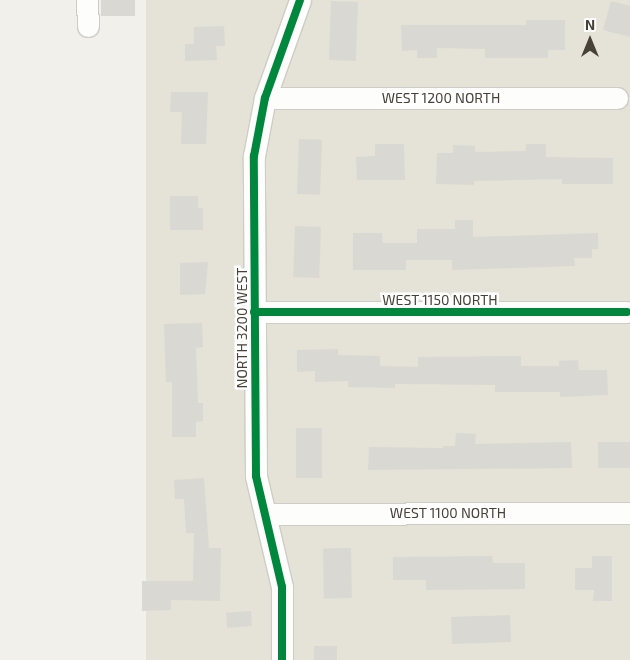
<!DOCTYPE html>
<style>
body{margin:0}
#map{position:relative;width:630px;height:660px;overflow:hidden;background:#f1f0ea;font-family:"Exo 2",sans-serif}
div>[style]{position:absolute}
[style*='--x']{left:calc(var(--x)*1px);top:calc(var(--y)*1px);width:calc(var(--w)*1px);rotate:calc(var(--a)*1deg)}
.residential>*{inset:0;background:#e5e2d7;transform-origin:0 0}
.building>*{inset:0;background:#dad8d2;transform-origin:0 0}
.roads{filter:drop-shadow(1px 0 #cdccc6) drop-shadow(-1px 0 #cdccc6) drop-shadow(0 1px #cdccc6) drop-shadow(0 -1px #cdccc6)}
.minor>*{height:21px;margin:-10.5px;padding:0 10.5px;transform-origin:10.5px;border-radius:10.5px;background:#fdfdfc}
.cycleway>*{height:8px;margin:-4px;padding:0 4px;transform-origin:4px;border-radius:4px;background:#00873e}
span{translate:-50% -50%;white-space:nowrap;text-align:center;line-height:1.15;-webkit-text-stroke:5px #fff;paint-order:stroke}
.street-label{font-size:14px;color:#474136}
.north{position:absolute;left:565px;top:15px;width:50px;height:50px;-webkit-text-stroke:4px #fff;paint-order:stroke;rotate:0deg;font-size:14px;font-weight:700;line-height:20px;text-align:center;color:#474136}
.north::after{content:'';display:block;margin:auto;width:18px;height:22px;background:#474136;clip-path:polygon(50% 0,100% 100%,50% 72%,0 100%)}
</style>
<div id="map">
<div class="residential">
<div style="left:146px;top:0;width:484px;height:660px"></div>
</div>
<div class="building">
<div style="left:101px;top:0;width:34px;height:16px"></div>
<div style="left:331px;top:1px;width:27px;height:59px;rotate:2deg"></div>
<div style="clip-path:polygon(611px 1px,630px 6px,630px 37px,603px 30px)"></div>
<div style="clip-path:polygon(526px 20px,565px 20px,565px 50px,548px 50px,548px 58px,485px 58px,485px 49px,437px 48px,437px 58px,417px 58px,417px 50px,402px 51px,401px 25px,526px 25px)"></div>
<div style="clip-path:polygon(224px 26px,225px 46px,216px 46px,217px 60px,185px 61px,185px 44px,194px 44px,194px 27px)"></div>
<div style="clip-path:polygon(171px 92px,208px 92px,206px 144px,181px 144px,182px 112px,170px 112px)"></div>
<div style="left:299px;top:139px;width:23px;height:55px;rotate:2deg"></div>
<div style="clip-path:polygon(375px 144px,404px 144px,405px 180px,357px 180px,356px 157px,375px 156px)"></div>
<div style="clip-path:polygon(526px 144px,546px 144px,546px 157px,613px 158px,613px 184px,562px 184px,562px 179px,474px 181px,474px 185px,436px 184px,437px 153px,453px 153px,453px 145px,475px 146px,475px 152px,526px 151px)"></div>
<div style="clip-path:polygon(170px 196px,198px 196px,198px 208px,203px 208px,203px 230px,170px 230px)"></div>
<div style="clip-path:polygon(455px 220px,473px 220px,473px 237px,598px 233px,598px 249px,592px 249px,592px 258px,574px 258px,575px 266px,452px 270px,452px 260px,406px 260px,406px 270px,353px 270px,353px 233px,382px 233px,383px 243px,417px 243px,417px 229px,455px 229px)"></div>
<div style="left:295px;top:226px;width:26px;height:51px;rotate:2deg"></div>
<div style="clip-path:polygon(208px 262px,205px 294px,180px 295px,180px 263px)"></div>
<div style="clip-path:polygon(202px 323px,203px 347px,196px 348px,198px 403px,203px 403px,203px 421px,196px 422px,196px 437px,172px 437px,172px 382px,166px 382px,164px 324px)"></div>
<div style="clip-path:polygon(338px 349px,338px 355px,380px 356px,380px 366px,418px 367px,418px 357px,521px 356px,521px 366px,559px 366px,559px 361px,578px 360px,579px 370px,607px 370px,608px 395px,560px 397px,560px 392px,495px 392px,495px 385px,395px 384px,395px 388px,348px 387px,348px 381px,315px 382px,315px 371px,297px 372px,297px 350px)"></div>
<div style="left:296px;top:428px;width:26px;height:50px"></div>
<div style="clip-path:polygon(456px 433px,476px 434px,475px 444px,571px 442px,572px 468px,368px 470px,369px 447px,443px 448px,443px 446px,455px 446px)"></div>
<div style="left:598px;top:442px;width:32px;height:26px"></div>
<div style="clip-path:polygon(204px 478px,209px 548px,221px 548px,220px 601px,171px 600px,171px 610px,142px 611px,142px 581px,193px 581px,194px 533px,186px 533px,184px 499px,175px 499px,174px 480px)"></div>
<div style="left:351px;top:548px;width:50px;height:28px;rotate:89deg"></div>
<div style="clip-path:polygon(492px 556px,493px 563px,525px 563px,525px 589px,426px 590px,426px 580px,393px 580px,393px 557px)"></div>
<div style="clip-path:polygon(592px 556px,612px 556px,612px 601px,593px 601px,594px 590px,575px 590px,575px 568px,592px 568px)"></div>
<div style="left:251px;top:611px;width:15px;height:25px;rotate:86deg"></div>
<div style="left:510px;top:615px;width:27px;height:59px;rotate:88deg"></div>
<div style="left:314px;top:646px;width:23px;height:14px"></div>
</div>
<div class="roads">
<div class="minor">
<div style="--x:87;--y:0;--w:26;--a:88"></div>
<div style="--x:265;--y:98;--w:352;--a:0"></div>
<div style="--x:254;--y:312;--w:373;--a:0"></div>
<div style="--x:265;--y:514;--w:365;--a:-0.2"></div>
<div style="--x:282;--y:660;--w:73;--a:-90"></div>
<div style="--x:282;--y:587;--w:114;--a:-103.2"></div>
<div style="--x:256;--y:476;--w:320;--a:-90.4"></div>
<div style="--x:254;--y:156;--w:59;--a:-79.3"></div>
<div style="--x:265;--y:98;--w:104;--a:-70.3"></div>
</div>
</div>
<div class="cycleway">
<div style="--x:254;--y:312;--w:373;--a:0"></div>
<div style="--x:282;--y:660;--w:73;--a:-90"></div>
<div style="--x:282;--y:587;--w:114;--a:-103.2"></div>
<div style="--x:256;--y:476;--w:320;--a:-90.4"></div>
<div style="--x:254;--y:156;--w:59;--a:-79.3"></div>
<div style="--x:265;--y:98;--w:104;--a:-70.3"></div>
</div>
<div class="street-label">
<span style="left:441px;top:98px">WEST 1200 NORTH</span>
<span style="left:440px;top:300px">WEST 1150 NORTH</span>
<span style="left:242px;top:328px;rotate:-90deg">NORTH 3200 WEST</span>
<span style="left:448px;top:513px">WEST 1100 NORTH</span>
</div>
<div class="north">N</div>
</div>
